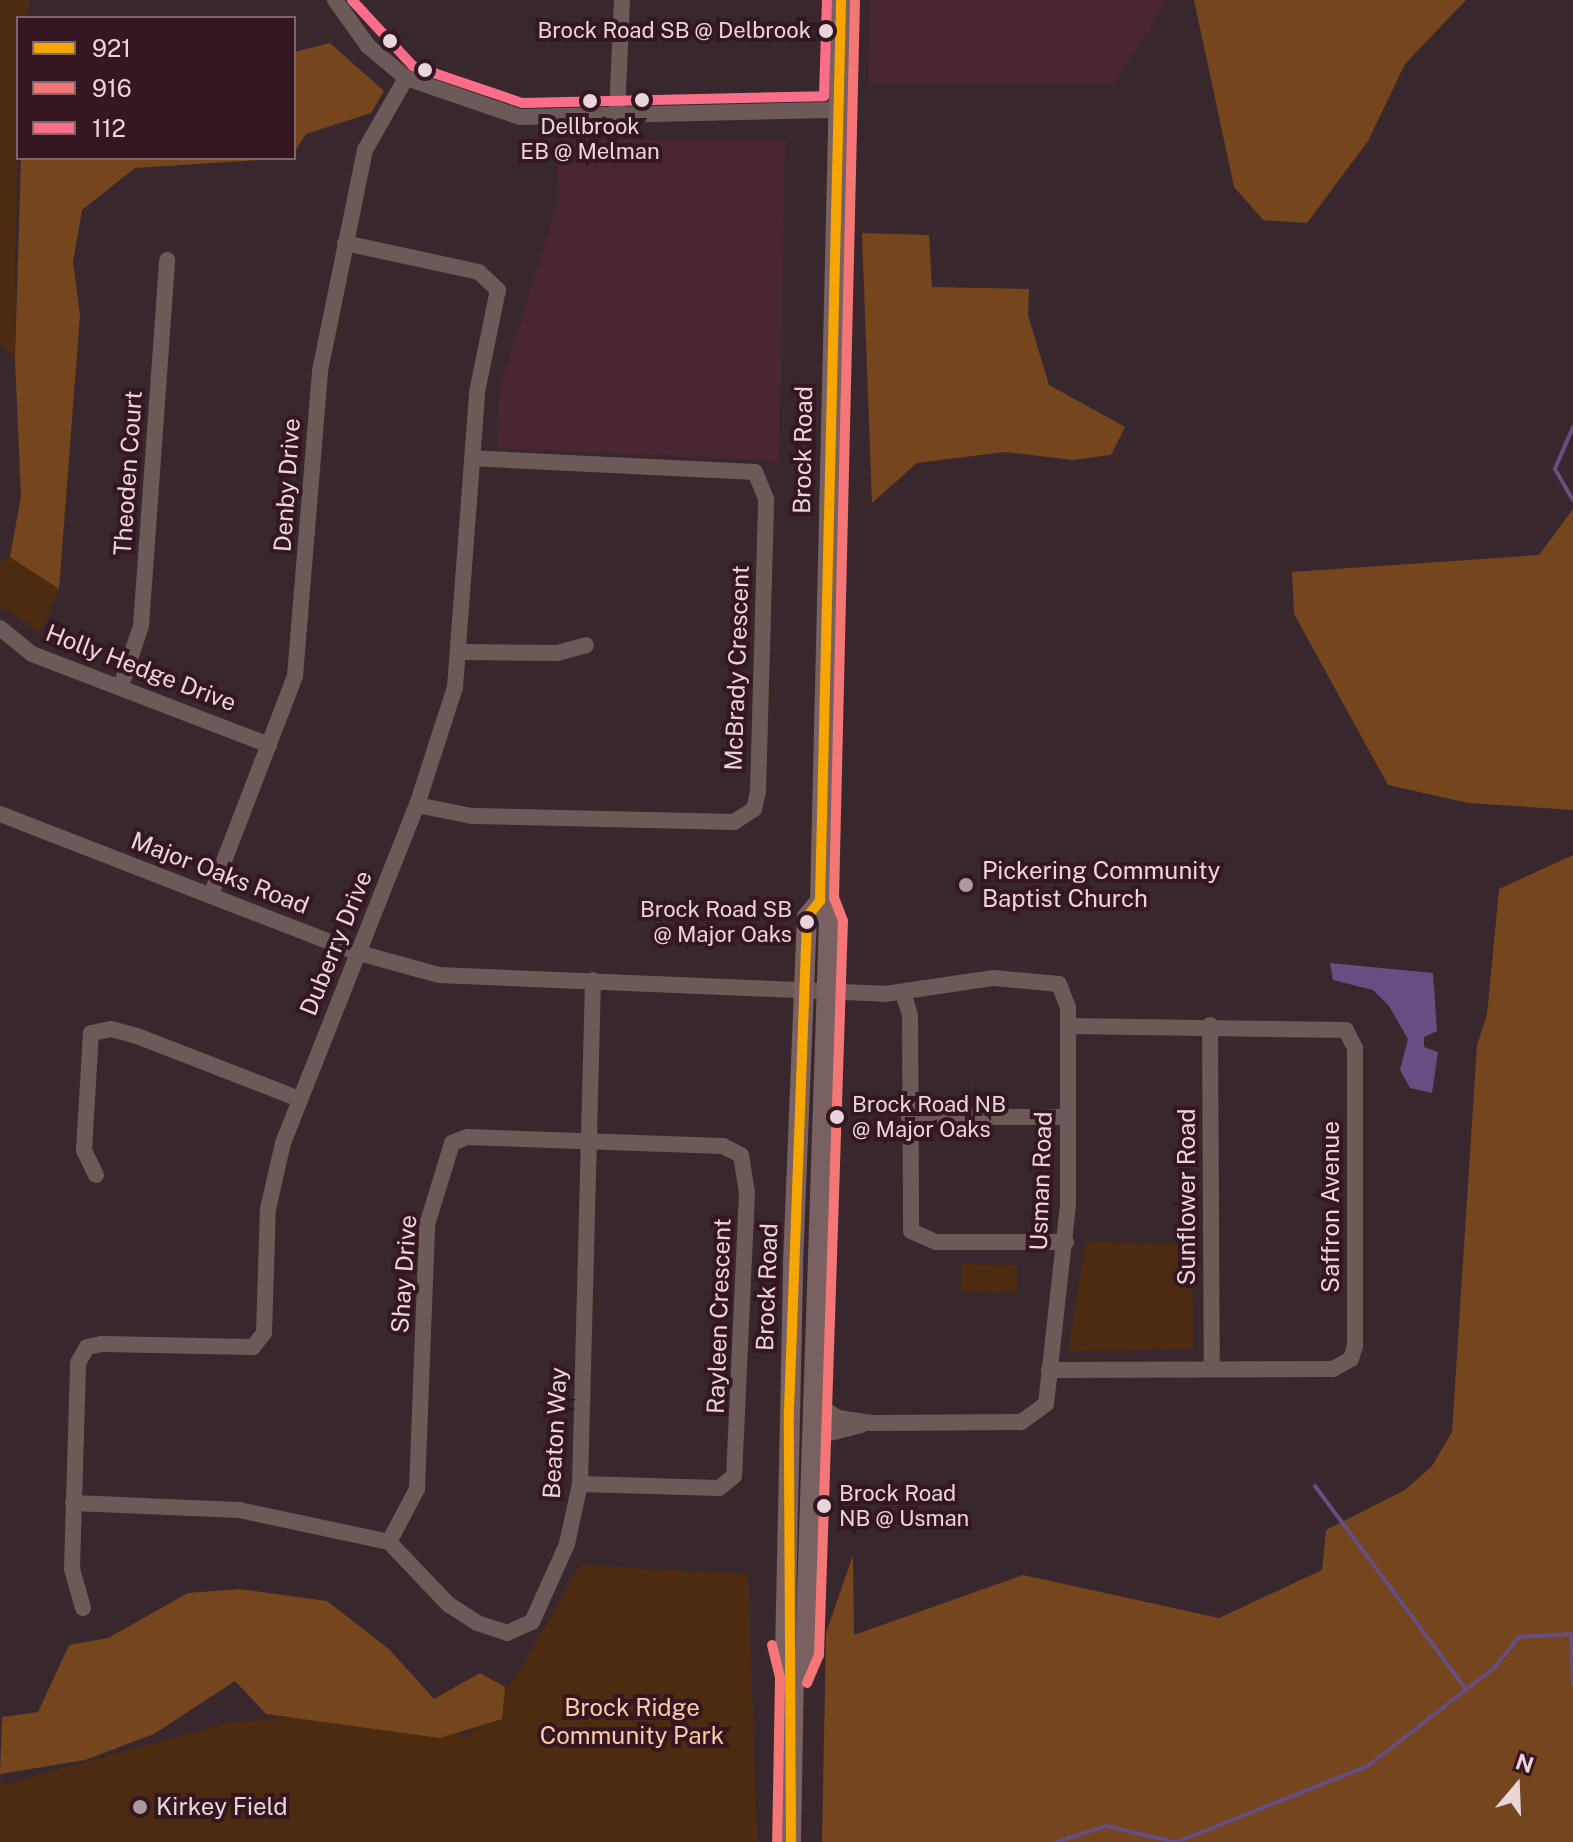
<!DOCTYPE html>
<style>
body{margin:0}
#map{position:relative;width:1573px;height:1842px;overflow:hidden;background:#38272d;font-family:"Public Sans",sans-serif}
div>[style]{position:absolute}
[style*='--x']{left:calc(var(--x)*1px);top:calc(var(--y)*1px);width:calc(var(--w)*1px);rotate:calc(var(--a)*1deg)}
.built>*{inset:0;background:#492631}
.green>*{inset:0;background:#4d2b10;transform-origin:0 0}
.forest>*{inset:0;background:#75451d}
.water>*{inset:0;background:#664e83}
.stream>*{height:4px;margin:-2px;padding:0 2px;transform-origin:2px;border-radius:2px;background:#664e83}
.minor>*{height:16px;margin:-8px;padding:0 8px;transform-origin:8px;border-radius:8px;background:#6b5a58}
.major>*{height:20px;margin:-10px;padding:0 10px;transform-origin:10px;border-radius:10px;background:#786160}
.bus-1>*{height:10px;margin:-5px;padding:0 5px;transform-origin:5px;border-radius:5px;background:#f7a600}
.bus-2>*{height:10px;margin:-5px;padding:0 5px;transform-origin:5px;border-radius:5px;background:#f57676}
.bus-3>*{height:10px;margin:-5px;padding:0 5px;transform-origin:5px;border-radius:5px;background:#fb6d88}
.dots>*{width:22px;height:22px;translate:-50% -50%;box-sizing:border-box;border:4px solid #341720;border-radius:50%}
span{translate:-50% -50%;white-space:nowrap;text-align:center;line-height:1.15;-webkit-text-stroke:8px #341720;paint-order:stroke}
.bus-label{font-size:22px;color:#ead5da}
.right{translate:-100% -50%;text-align:right}
.left{translate:0 -50%;text-align:left}
.street-label{font-size:24px;color:#ead5da}
.poi-label{font-size:24px;color:#ead5da}
.park-label{font-size:24px;color:#fccaa6}
.legend{position:absolute;left:16px;top:16px;width:280px;height:144px;box-sizing:border-box;background:#341720;border:2px solid #7d636a;margin:0;padding:10px 14px;list-style:none;font-size:24px;color:#ead5da}
.legend li{display:flex;align-items:center;gap:16px;height:40px}
.legend b{width:40px;border:2px solid #7d636a}
.north{position:absolute;left:1477px;top:1746px;width:80px;height:80px;-webkit-text-stroke:6px #341720;paint-order:stroke;rotate:19deg;font-size:22px;font-weight:700;line-height:32px;text-align:center;color:#ead5da}
.north::after{content:'';display:block;margin:auto;width:28px;height:36px;background:#ead5da;clip-path:polygon(50% 0,100% 100%,50% 72%,0 100%)}
</style>
<div id="map">
<div class="built">
<div style="clip-path:polygon(870px 0,1167px 0,1115px 83px,868px 83px)"></div>
<div style="clip-path:polygon(557px 140px,785px 140px,779px 461px,498px 448px,500px 388px,559px 198px)"></div>
</div>
<div class="green">
<div style="clip-path:polygon(0 0,29px 0,28px 18px,18px 18px,15px 359px,0 344px)"></div>
<div style="clip-path:polygon(10px 557px,59px 589px,40px 633px,0 605px,0 562px)"></div>
<div style="clip-path:polygon(1086px 1241px,1192px 1245px,1193px 1349px,1068px 1352px)"></div>
<div style="left:962px;top:1264px;width:55px;height:28px;rotate:1deg"></div>
<div style="clip-path:polygon(580px 1565px,748px 1574px,757px 1842px,0 1842px,0 1780px,7px 1784px,231px 1722px,367px 1711px,468px 1736px,517px 1675px)"></div>
</div>
<div class="forest">
<div style="clip-path:polygon(1194px 0,1466px 0,1405px 64px,1368px 141px,1307px 223px,1263px 220px,1234px 187px)"></div>
<div style="clip-path:polygon(330px 43px,384px 91px,371px 113px,306px 134px,294px 153px,294px 52px)"></div>
<div style="clip-path:polygon(21px 158px,291px 158px,135px 168px,82px 210px,73px 262px,80px 315px,59px 589px,10px 557px,21px 496px,15px 359px)"></div>
<div style="clip-path:polygon(862px 233px,929px 235px,932px 287px,1029px 289px,1028px 315px,1049px 385px,1125px 427px,1111px 455px,1073px 460px,1005px 452px,917px 463px,872px 503px)"></div>
<div style="clip-path:polygon(1573px 509px,1573px 810px,1468px 803px,1388px 785px,1294px 614px,1292px 572px,1539px 555px)"></div>
<div style="clip-path:polygon(1573px 855px,1573px 1842px,822px 1842px,826px 1633px,853px 1555px,854px 1635px,1023px 1575px,1219px 1618px,1322px 1570px,1326px 1530px,1405px 1490px,1432px 1466px,1452px 1432px,1477px 1045px,1487px 1015px,1499px 889px)"></div>
<div style="clip-path:polygon(240px 1589px,327px 1601px,389px 1649px,434px 1699px,480px 1673px,505px 1687px,502px 1719px,440px 1738px,266px 1714px,235px 1681px,154px 1734px,85px 1760px,0 1774px,2px 1717px,38px 1712px,69px 1645px,108px 1638px,188px 1593px)"></div>
</div>
<div class="water">
<div style="clip-path:polygon(1330px 963px,1433px 973px,1437px 1031px,1424px 1037px,1424px 1047px,1438px 1052px,1432px 1093px,1410px 1088px,1400px 1070px,1408px 1039px,1389px 1006px,1373px 990px,1333px 980px)"></div>
</div>
<div class="stream">
<div style="--x:1573;--y:427;--w:46;--a:113.2"></div>
<div style="--x:1555;--y:469;--w:36;--a:60"></div>
<div style="--x:1315;--y:1486;--w:253;--a:53.4"></div>
<div style="--x:1057;--y:1842;--w:52;--a:-18.1"></div>
<div style="--x:1106;--y:1826;--w:70;--a:13.2"></div>
<div style="--x:1177;--y:1842;--w:206;--a:-21.7"></div>
<div style="--x:1368;--y:1766;--w:160;--a:-37.9"></div>
<div style="--x:1494;--y:1668;--w:40;--a:-51"></div>
<div style="--x:1519;--y:1637;--w:52;--a:-3.3"></div>
<div style="--x:1571;--y:1634;--w:51;--a:87.8"></div>
</div>
<div class="minor">
<div style="--x:335;--y:0;--w:57;--a:54.3"></div>
<div style="--x:368;--y:46;--w:50;--a:40.1"></div>
<div style="--x:406;--y:78;--w:120;--a:18.9"></div>
<div style="--x:520;--y:117;--w:318;--a:-1.3"></div>
<div style="--x:617;--y:114;--w:114;--a:-87.5"></div>
<div style="--x:0;--y:628;--w:41;--a:39.1"></div>
<div style="--x:32;--y:654;--w:254;--a:21"></div>
<div style="--x:459;--y:652;--w:98;--a:0.6"></div>
<div style="--x:557;--y:653;--w:30;--a:-15"></div>
<div style="--x:121;--y:686;--w:63;--a:-71.6"></div>
<div style="--x:141;--y:626;--w:367;--a:-85.9"></div>
<div style="--x:417;--y:805;--w:56;--a:11.3"></div>
<div style="--x:472;--y:816;--w:262;--a:1.3"></div>
<div style="--x:734;--y:822;--w:24;--a:-33"></div>
<div style="--x:754;--y:809;--w:17;--a:-77"></div>
<div style="--x:758;--y:792;--w:293;--a:-88.4"></div>
<div style="--x:766;--y:499;--w:29;--a:-112"></div>
<div style="--x:755;--y:472;--w:282;--a:-177.2"></div>
<div style="--x:0;--y:814;--w:385;--a:21.2"></div>
<div style="--x:359;--y:953;--w:83;--a:15.4"></div>
<div style="--x:439;--y:975;--w:446;--a:2.4"></div>
<div style="--x:885;--y:994;--w:110;--a:-8.4"></div>
<div style="--x:994;--y:978;--w:65;--a:5.3"></div>
<div style="--x:1059;--y:984;--w:25;--a:69"></div>
<div style="--x:1068;--y:1007;--w:198;--a:90"></div>
<div style="--x:1068;--y:1205;--w:200;--a:96.3"></div>
<div style="--x:1046;--y:1404;--w:31;--a:144"></div>
<div style="--x:1021;--y:1422;--w:150;--a:179.6"></div>
<div style="--x:871;--y:1423;--w:33;--a:-171"></div>
<div style="--x:838;--y:1418;--w:31;--a:-147"></div>
<div style="--x:211;--y:895;--w:235;--a:-69"></div>
<div style="--x:295;--y:676;--w:306;--a:-85.3"></div>
<div style="--x:320;--y:371;--w:226;--a:-78.5"></div>
<div style="--x:365;--y:150;--w:83;--a:-60.3"></div>
<div style="--x:903;--y:993;--w:23;--a:72"></div>
<div style="--x:910;--y:1015;--w:216;--a:89.7"></div>
<div style="--x:911;--y:1231;--w:27;--a:24"></div>
<div style="--x:936;--y:1242;--w:130;--a:0"></div>
<div style="--x:1210;--y:1025;--w:344;--a:89.7"></div>
<div style="--x:909;--y:1117;--w:159;--a:0"></div>
<div style="--x:96;--y:1175;--w:28;--a:-116"></div>
<div style="--x:84;--y:1150;--w:117;--a:-86.6"></div>
<div style="--x:91;--y:1033;--w:20;--a:-11"></div>
<div style="--x:111;--y:1029;--w:27;--a:15"></div>
<div style="--x:137;--y:1036;--w:172;--a:21.2"></div>
<div style="--x:1049;--y:1370;--w:284;--a:-0.2"></div>
<div style="--x:1333;--y:1369;--w:21;--a:-29"></div>
<div style="--x:1351;--y:1359;--w:14;--a:-73"></div>
<div style="--x:1355;--y:1346;--w:298;--a:-90"></div>
<div style="--x:1355;--y:1048;--w:20;--a:-117"></div>
<div style="--x:1346;--y:1030;--w:278;--a:-179.2"></div>
<div style="--x:810;--y:1438;--w:53;--a:-14.3"></div>
<div style="--x:73;--y:1503;--w:166;--a:2.4"></div>
<div style="--x:239;--y:1510;--w:153;--a:12"></div>
<div style="--x:389;--y:1542;--w:86;--a:46.4"></div>
<div style="--x:448;--y:1604;--w:35;--a:33"></div>
<div style="--x:477;--y:1623;--w:32;--a:18"></div>
<div style="--x:507;--y:1633;--w:27;--a:-24"></div>
<div style="--x:532;--y:1622;--w:85;--a:-65.8"></div>
<div style="--x:567;--y:1544;--w:61;--a:-77.8"></div>
<div style="--x:580;--y:1484;--w:504;--a:-88.52"></div>
<div style="--x:389;--y:1542;--w:60;--a:-62.2"></div>
<div style="--x:417;--y:1489;--w:264;--a:-87.8"></div>
<div style="--x:427;--y:1225;--w:86;--a:-73"></div>
<div style="--x:452;--y:1143;--w:16;--a:-22"></div>
<div style="--x:467;--y:1137;--w:256;--a:2"></div>
<div style="--x:723;--y:1146;--w:20;--a:27"></div>
<div style="--x:741;--y:1155;--w:37;--a:81"></div>
<div style="--x:747;--y:1192;--w:284;--a:92.6"></div>
<div style="--x:734;--y:1476;--w:19;--a:141"></div>
<div style="--x:719;--y:1488;--w:139;--a:-178.4"></div>
<div style="--x:83;--y:1608;--w:41;--a:-105.8"></div>
<div style="--x:72;--y:1569;--w:206;--a:-88.3"></div>
<div style="--x:78;--y:1363;--w:18;--a:-61"></div>
<div style="--x:87;--y:1347;--w:14;--a:-12"></div>
<div style="--x:101;--y:1344;--w:152;--a:1.1"></div>
<div style="--x:253;--y:1347;--w:18;--a:-52"></div>
<div style="--x:264;--y:1333;--w:124;--a:-88.2"></div>
<div style="--x:268;--y:1209;--w:68;--a:-77.2"></div>
<div style="--x:283;--y:1143;--w:364;--a:-68.4"></div>
<div style="--x:417;--y:805;--w:124;--a:-72.1"></div>
<div style="--x:455;--y:687;--w:296;--a:-85.7"></div>
<div style="--x:477;--y:392;--w:104;--a:-78.4"></div>
<div style="--x:498;--y:290;--w:26;--a:-137"></div>
<div style="--x:479;--y:272;--w:137;--a:-167.8"></div>
</div>
<div class="major">
<div style="--x:794;--y:1677;--w:25;--a:-63"></div>
<div style="--x:805;--y:1655;--w:734;--a:-88.13"></div>
<div style="--x:829;--y:921;--w:22;--a:-114"></div>
<div style="--x:820;--y:901;--w:901;--a:-88.66"></div>
<div style="--x:791;--y:1842;--w:165;--a:-89"></div>
<div style="--x:794;--y:1677;--w:24;--a:-112"></div>
<div style="--x:785;--y:1655;--w:392;--a:-88.8"></div>
<div style="--x:793;--y:1263;--w:346;--a:-87.7"></div>
<div style="--x:807;--y:917;--w:21;--a:-51"></div>
</div>
<div class="bus-1">
<div style="--x:791;--y:1842;--w:432;--a:-90.3"></div>
<div style="--x:789;--y:1410;--w:493;--a:-87.9"></div>
<div style="--x:807;--y:917;--w:21;--a:-51"></div>
<div style="--x:820;--y:901;--w:901;--a:-88.66"></div>
</div>
<div class="bus-2">
<div style="--x:772;--y:1645;--w:34;--a:76"></div>
<div style="--x:780;--y:1678;--w:164;--a:91"></div>
<div style="--x:807;--y:1683;--w:30;--a:-67"></div>
<div style="--x:819;--y:1655;--w:734;--a:-88.13"></div>
<div style="--x:843;--y:921;--w:25;--a:-111"></div>
<div style="--x:834;--y:898;--w:898;--a:-88.66"></div>
</div>
<div class="bus-3">
<div style="--x:352;--y:0;--w:90;--a:47.3"></div>
<div style="--x:413;--y:66;--w:115;--a:18.7"></div>
<div style="--x:522;--y:103;--w:302;--a:-1.3"></div>
<div style="--x:824;--y:96;--w:96;--a:-88.2"></div>
</div>
<div class="dots">
<div style="left:826px;top:31px;background:#ead5da"></div>
<div style="left:390px;top:41px;background:#ead5da"></div>
<div style="left:425px;top:70px;background:#ead5da"></div>
<div style="left:642px;top:100px;background:#ead5da"></div>
<div style="left:590px;top:101px;background:#ead5da"></div>
<div style="left:966px;top:885px;background:#ac989d"></div>
<div style="left:807px;top:922px;background:#ead5da"></div>
<div style="left:837px;top:1117px;background:#ead5da"></div>
<div style="left:824px;top:1506px;background:#ead5da"></div>
<div style="left:140px;top:1807px;background:#ac989d"></div>
</div>
<div class="bus-label">
<span class="right" style="left:811px;top:31px">Brock Road SB @ Delbrook</span>
<span style="left:590px;top:139px">Dellbrook<br>EB @ Melman</span>
<span class="right" style="left:792px;top:922px">Brock Road SB<br>@ Major Oaks</span>
<span class="left" style="left:852px;top:1117px">Brock Road NB<br>@ Major Oaks</span>
<span class="left" style="left:839px;top:1506px">Brock Road<br>NB @ Usman</span>
</div>
<div class="street-label">
<span style="left:803px;top:450px;rotate:-89deg">Brock Road</span>
<span style="left:128px;top:473px;rotate:-86deg">Theoden Court</span>
<span style="left:287px;top:485px;rotate:-86deg">Denby Drive</span>
<span style="left:141px;top:668px;rotate:21deg">Holly Hedge Drive</span>
<span style="left:737px;top:668px;rotate:-88deg">McBrady Crescent</span>
<span style="left:220px;top:873px;rotate:21deg">Major Oaks Road</span>
<span style="left:336px;top:943px;rotate:-68deg">Duberry Drive</span>
<span style="left:1041px;top:1181px;rotate:-88deg">Usman Road</span>
<span style="left:1187px;top:1197px;rotate:-90deg">Sunflower Road</span>
<span style="left:1331px;top:1207px;rotate:-90deg">Saffron Avenue</span>
<span style="left:404px;top:1274px;rotate:-86deg">Shay Drive</span>
<span style="left:767px;top:1287px;rotate:-88deg">Brock Road</span>
<span style="left:719px;top:1316px;rotate:-88deg">Rayleen Crescent</span>
<span style="left:555px;top:1433px;rotate:-87deg">Beaton Way</span>
</div>
<div class="poi-label">
<span class="left" style="left:982px;top:885px">Pickering Community<br>Baptist Church</span>
<span class="left" style="left:156px;top:1807px">Kirkey Field</span>
</div>
<div class="park-label">
<span style="left:632px;top:1722px">Brock Ridge<br>Community Park</span>
</div>
<ul class="legend">
<li><b style="height:10px;background:#f7a600"></b>921</li>
<li><b style="height:10px;background:#f57676"></b>916</li>
<li><b style="height:10px;background:#fb6d88"></b>112</li>
</ul>
<div class="north">N</div>
</div>
